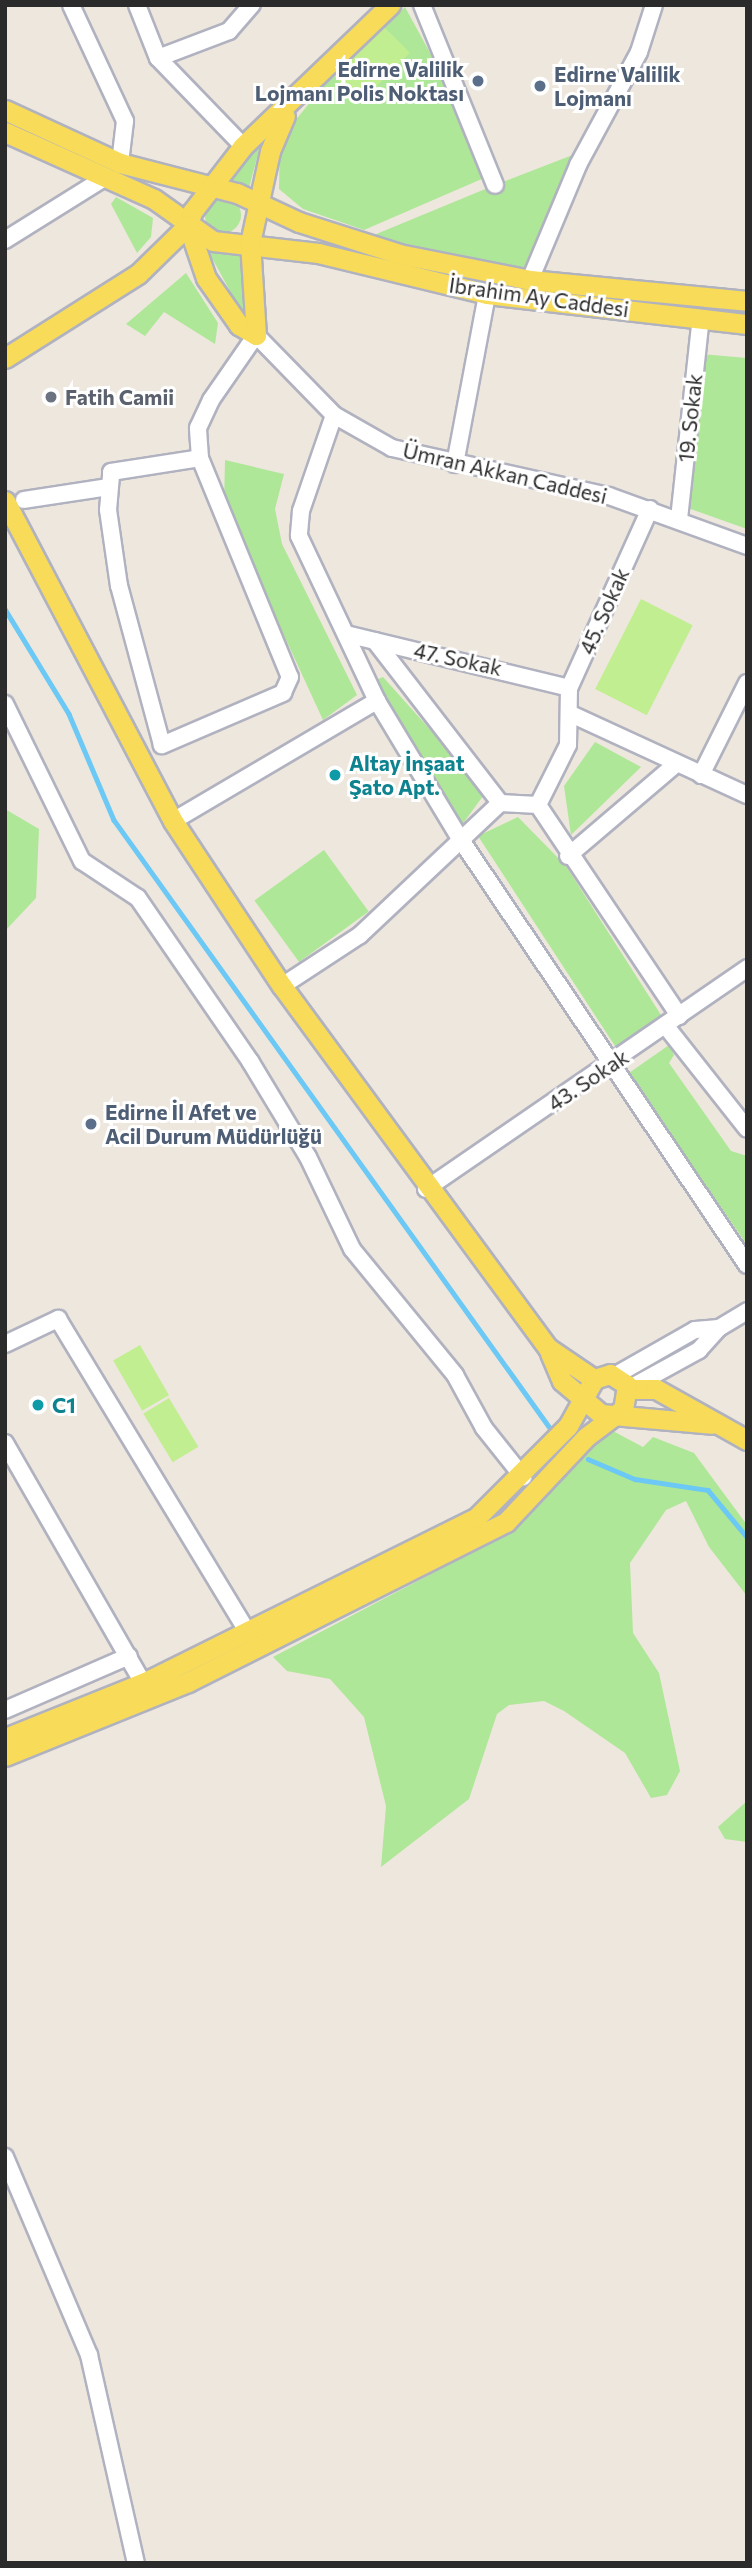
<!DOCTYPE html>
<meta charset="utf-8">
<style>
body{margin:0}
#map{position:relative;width:752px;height:2568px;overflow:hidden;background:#eee7dd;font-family:Commissioner,sans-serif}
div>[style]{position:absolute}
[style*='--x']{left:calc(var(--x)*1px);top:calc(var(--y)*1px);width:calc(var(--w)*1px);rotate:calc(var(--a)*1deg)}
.green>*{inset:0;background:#aee797;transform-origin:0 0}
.round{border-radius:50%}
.pitch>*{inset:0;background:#c2ee92;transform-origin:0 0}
.stream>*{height:4.5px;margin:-2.25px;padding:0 2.25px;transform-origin:2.25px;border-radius:2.25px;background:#6cc8f4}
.roads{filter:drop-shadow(2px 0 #b1b2c0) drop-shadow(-2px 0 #b1b2c0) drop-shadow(0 2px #b1b2c0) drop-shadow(0 -2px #b1b2c0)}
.minor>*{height:16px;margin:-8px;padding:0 8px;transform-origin:8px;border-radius:8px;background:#fff}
.major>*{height:19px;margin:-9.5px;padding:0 9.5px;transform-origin:9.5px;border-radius:9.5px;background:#f7db59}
.dots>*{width:19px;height:19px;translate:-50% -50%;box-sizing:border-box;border:4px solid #fff;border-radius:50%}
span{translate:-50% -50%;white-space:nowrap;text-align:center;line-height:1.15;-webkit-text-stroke:6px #fff;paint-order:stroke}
.service-label{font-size:21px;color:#4e5e75;font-weight:700}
.right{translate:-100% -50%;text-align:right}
.left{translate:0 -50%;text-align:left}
.street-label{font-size:21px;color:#2b2b2b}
.worship-label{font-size:21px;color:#5b616d;font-weight:700}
.culture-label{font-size:21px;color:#0d838f;font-weight:700}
.frame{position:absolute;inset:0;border:7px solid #2b2b2b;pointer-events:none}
</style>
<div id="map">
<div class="green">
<div style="clip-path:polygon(405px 7px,447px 84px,484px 178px,364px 230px,303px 209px,279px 189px,280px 139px,330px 78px)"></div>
<div style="clip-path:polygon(262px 139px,249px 188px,226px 179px)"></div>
<div style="clip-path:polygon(588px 149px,530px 280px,357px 242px,495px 185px)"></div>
<div class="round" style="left:205px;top:197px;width:36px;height:36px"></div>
<div style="clip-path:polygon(116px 197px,153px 218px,151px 237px,137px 253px,111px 204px)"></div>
<div style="clip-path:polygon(206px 247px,241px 254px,244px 313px,242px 313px)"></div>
<div style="clip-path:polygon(186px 273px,218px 323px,215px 344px,164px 312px,145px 336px,126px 324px)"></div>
<div style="clip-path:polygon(701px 354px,747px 358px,747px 529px,685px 507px)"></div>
<div style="clip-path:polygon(225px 460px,284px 474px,275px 509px,282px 544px,357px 695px,323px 720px,224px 505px)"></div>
<div style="clip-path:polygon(383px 677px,486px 792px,461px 826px,380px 691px,376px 680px)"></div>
<div style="clip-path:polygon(595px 742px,641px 767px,571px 835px,564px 786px)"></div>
<div style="clip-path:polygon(5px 809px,39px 829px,36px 898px,5px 931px)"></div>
<div style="clip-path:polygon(518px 817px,566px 866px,661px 1015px,617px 1049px,478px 836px)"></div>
<div style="left:324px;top:850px;width:76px;height:86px;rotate:54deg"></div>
<div style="clip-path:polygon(669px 1045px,674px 1055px,669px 1063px,731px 1151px,747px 1156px,747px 1245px,629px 1073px)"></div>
<div style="clip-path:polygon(609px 1429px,643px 1447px,653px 1437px,694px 1453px,747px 1525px,747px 1596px,709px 1547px,686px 1501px,666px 1510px,630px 1563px,633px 1633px,659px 1673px,680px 1771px,667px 1795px,651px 1798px,625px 1753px,564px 1711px,544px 1701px,509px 1705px,497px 1714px,469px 1799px,381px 1867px,386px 1806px,364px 1717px,330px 1679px,287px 1671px,273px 1657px,509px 1533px)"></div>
<div style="clip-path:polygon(747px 1801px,747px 1842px,725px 1839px,718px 1827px)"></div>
</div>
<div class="pitch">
<div style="left:383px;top:26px;width:38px;height:70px;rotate:45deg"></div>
<div style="left:641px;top:599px;width:58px;height:101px;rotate:27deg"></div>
<div style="left:140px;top:1345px;width:58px;height:31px;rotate:60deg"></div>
<div style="left:169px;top:1398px;width:57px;height:30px;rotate:59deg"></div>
</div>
<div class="stream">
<div style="--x:5;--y:609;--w:123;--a:58.6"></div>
<div style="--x:69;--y:714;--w:115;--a:67"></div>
<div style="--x:114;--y:820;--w:753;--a:54.35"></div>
<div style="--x:588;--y:1459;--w:51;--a:23.1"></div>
<div style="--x:635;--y:1479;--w:74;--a:8.6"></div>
<div style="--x:708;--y:1490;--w:61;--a:50.3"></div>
</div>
<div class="roads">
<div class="minor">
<div style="--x:71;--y:5;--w:128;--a:65"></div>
<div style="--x:125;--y:121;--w:42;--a:96.8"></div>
<div style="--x:137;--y:5;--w:57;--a:68.4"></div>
<div style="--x:158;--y:58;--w:122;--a:46"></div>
<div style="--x:422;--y:5;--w:194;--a:67.9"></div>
<div style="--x:158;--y:58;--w:76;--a:-20.8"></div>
<div style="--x:229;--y:31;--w:35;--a:-49"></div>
<div style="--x:5;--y:240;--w:119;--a:-32"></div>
<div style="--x:530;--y:280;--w:125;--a:-67.3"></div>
<div style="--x:578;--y:165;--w:128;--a:-61.6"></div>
<div style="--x:639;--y:52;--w:49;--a:-72.3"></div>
<div style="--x:334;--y:415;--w:102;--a:109"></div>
<div style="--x:301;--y:511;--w:25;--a:95"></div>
<div style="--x:299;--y:536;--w:183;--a:64.7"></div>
<div style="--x:377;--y:701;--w:162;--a:58.9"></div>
<div style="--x:461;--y:840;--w:512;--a:56.06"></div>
<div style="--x:200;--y:458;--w:237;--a:67.7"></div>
<div style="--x:290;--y:677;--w:17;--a:114"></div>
<div style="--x:283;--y:693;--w:132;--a:156.7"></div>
<div style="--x:162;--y:745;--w:165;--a:-105.1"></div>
<div style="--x:119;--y:586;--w:77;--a:-98.2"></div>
<div style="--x:108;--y:510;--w:38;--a:-85"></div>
<div style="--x:111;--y:472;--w:90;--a:-8.9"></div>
<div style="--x:200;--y:458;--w:30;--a:-94"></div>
<div style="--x:198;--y:428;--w:31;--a:-65"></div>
<div style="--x:211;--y:400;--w:79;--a:-55.3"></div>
<div style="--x:256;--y:335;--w:112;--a:45.7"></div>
<div style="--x:334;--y:415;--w:67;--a:29.6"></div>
<div style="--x:392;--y:448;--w:222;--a:12.5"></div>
<div style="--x:609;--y:496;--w:147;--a:19.9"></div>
<div style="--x:455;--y:464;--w:173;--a:-79.3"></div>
<div style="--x:24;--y:500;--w:86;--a:-8.7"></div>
<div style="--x:650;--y:509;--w:196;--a:114.3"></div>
<div style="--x:569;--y:688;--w:57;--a:91"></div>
<div style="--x:568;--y:745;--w:67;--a:116.6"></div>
<div style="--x:538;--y:805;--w:254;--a:56.2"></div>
<div style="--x:679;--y:519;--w:202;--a:-83.8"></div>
<div style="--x:346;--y:634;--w:229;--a:13.6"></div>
<div style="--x:375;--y:641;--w:205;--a:52.3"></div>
<div style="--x:500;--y:803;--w:38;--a:3"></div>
<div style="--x:5;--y:704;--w:175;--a:63.9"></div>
<div style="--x:82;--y:861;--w:67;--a:33.5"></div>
<div style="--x:138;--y:898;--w:198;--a:55.5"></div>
<div style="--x:250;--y:1061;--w:112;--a:58.9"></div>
<div style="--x:308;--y:1157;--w:102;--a:64.4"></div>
<div style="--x:352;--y:1249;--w:163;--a:50.7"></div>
<div style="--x:455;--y:1375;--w:60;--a:61.3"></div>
<div style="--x:484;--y:1428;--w:63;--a:51.5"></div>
<div style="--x:573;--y:715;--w:192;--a:24.7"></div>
<div style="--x:701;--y:775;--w:103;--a:-63.4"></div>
<div style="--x:173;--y:821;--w:237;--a:-30.5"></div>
<div style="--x:568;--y:856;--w:142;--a:-40.4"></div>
<div style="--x:282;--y:986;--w:93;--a:-33.2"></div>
<div style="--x:360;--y:935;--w:192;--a:-43.3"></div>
<div style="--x:665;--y:1025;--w:132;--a:51.7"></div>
<div style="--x:426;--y:1189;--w:390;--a:-34.5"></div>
<div style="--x:5;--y:1344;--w:59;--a:-25.3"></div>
<div style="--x:58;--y:1319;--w:367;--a:58.8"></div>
<div style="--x:616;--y:1375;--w:91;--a:-29.7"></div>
<div style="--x:695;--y:1330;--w:24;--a:-5"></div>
<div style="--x:630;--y:1388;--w:79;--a:-28.8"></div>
<div style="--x:699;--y:1350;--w:30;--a:-48"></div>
<div style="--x:719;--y:1328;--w:33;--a:-31"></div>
<div style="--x:5;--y:1443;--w:289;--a:60.1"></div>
<div style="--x:5;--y:1710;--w:135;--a:-23.5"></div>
<div style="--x:5;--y:2157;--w:215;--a:67"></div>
<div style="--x:89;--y:2355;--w:213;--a:77.3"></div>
</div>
<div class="major">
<div style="--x:5;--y:110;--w:127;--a:24.7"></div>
<div style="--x:120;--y:163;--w:121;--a:14.4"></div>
<div style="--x:237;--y:193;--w:68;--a:25.1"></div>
<div style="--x:299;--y:222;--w:105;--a:17.7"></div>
<div style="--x:399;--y:254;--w:134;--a:11.2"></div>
<div style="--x:530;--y:280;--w:218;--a:5.5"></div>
<div style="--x:5;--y:132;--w:163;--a:24.2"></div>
<div style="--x:154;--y:199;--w:72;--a:35.4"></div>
<div style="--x:213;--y:241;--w:106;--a:6.5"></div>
<div style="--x:318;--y:253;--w:174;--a:13.6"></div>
<div style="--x:487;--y:294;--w:262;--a:6.6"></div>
<div style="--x:256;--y:335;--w:20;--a:-150"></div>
<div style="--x:239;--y:325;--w:57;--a:-125.1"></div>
<div style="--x:206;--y:278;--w:56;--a:-108.8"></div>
<div style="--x:188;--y:225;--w:14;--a:-73"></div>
<div style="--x:192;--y:212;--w:83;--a:-52.3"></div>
<div style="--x:243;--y:146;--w:204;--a:-43.8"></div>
<div style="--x:256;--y:335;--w:92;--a:-93.7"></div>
<div style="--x:250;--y:243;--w:94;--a:-77.7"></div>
<div style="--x:270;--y:151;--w:38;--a:-67"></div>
<div style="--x:5;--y:358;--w:157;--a:-32.3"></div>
<div style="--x:138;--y:274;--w:70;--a:-44.4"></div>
<div style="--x:5;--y:501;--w:361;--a:62.3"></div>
<div style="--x:173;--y:821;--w:198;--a:56.6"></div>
<div style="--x:282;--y:986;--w:449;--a:53.7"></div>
<div style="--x:548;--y:1348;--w:55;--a:34"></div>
<div style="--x:550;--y:1353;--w:30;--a:67"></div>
<div style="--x:562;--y:1381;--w:51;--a:40.2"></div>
<div style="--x:601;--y:1414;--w:111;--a:5.1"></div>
<div style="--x:628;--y:1389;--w:28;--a:0"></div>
<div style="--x:656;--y:1389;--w:104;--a:29.3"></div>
<div style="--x:5;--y:1738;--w:151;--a:-21.8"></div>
<div style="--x:145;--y:1682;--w:369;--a:-26.4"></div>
<div style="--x:476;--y:1518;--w:130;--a:-45"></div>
<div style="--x:568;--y:1426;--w:54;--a:-61"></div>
<div style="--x:594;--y:1379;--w:17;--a:-17"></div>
<div style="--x:610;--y:1374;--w:20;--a:33"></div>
<div style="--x:627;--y:1385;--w:24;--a:99"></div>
<div style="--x:623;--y:1409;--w:46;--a:142.9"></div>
<div style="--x:586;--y:1437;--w:117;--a:133.3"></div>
<div style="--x:506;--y:1522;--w:356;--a:153.3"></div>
<div style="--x:188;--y:1682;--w:197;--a:158"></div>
</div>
</div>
<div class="dots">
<div style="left:478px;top:81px;background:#5c6f8a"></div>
<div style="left:540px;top:86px;background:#5c6f8a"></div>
<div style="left:51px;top:397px;background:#6b7280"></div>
<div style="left:335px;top:775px;background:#0f9aa8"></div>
<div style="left:91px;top:1124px;background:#5c6f8a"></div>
<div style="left:38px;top:1405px;background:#0f9aa8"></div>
</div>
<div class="service-label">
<span class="right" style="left:464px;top:81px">Edirne Valilik<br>Lojmanı Polis Noktası</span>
<span class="left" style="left:554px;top:86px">Edirne Valilik<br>Lojmanı</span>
<span class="left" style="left:105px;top:1124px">Edirne İl Afet ve<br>Acil Durum Müdürlüğü</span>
</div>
<div class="street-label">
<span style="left:539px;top:297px;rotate:8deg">İbrahim Ay Caddesi</span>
<span style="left:690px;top:418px;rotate:-84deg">19. Sokak</span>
<span style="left:505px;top:473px;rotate:13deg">Ümran Akkan Caddesi</span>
<span style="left:604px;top:611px;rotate:-66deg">45. Sokak</span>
<span style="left:458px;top:659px;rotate:12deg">47. Sokak</span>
<span style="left:588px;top:1080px;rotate:-34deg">43. Sokak</span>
</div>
<div class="worship-label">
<span class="left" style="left:65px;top:397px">Fatih Camii</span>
</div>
<div class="culture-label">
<span class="left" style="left:349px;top:775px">Altay İnşaat<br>Şato Apt.</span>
<span class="left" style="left:52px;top:1405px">C1</span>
</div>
<div class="frame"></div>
</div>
